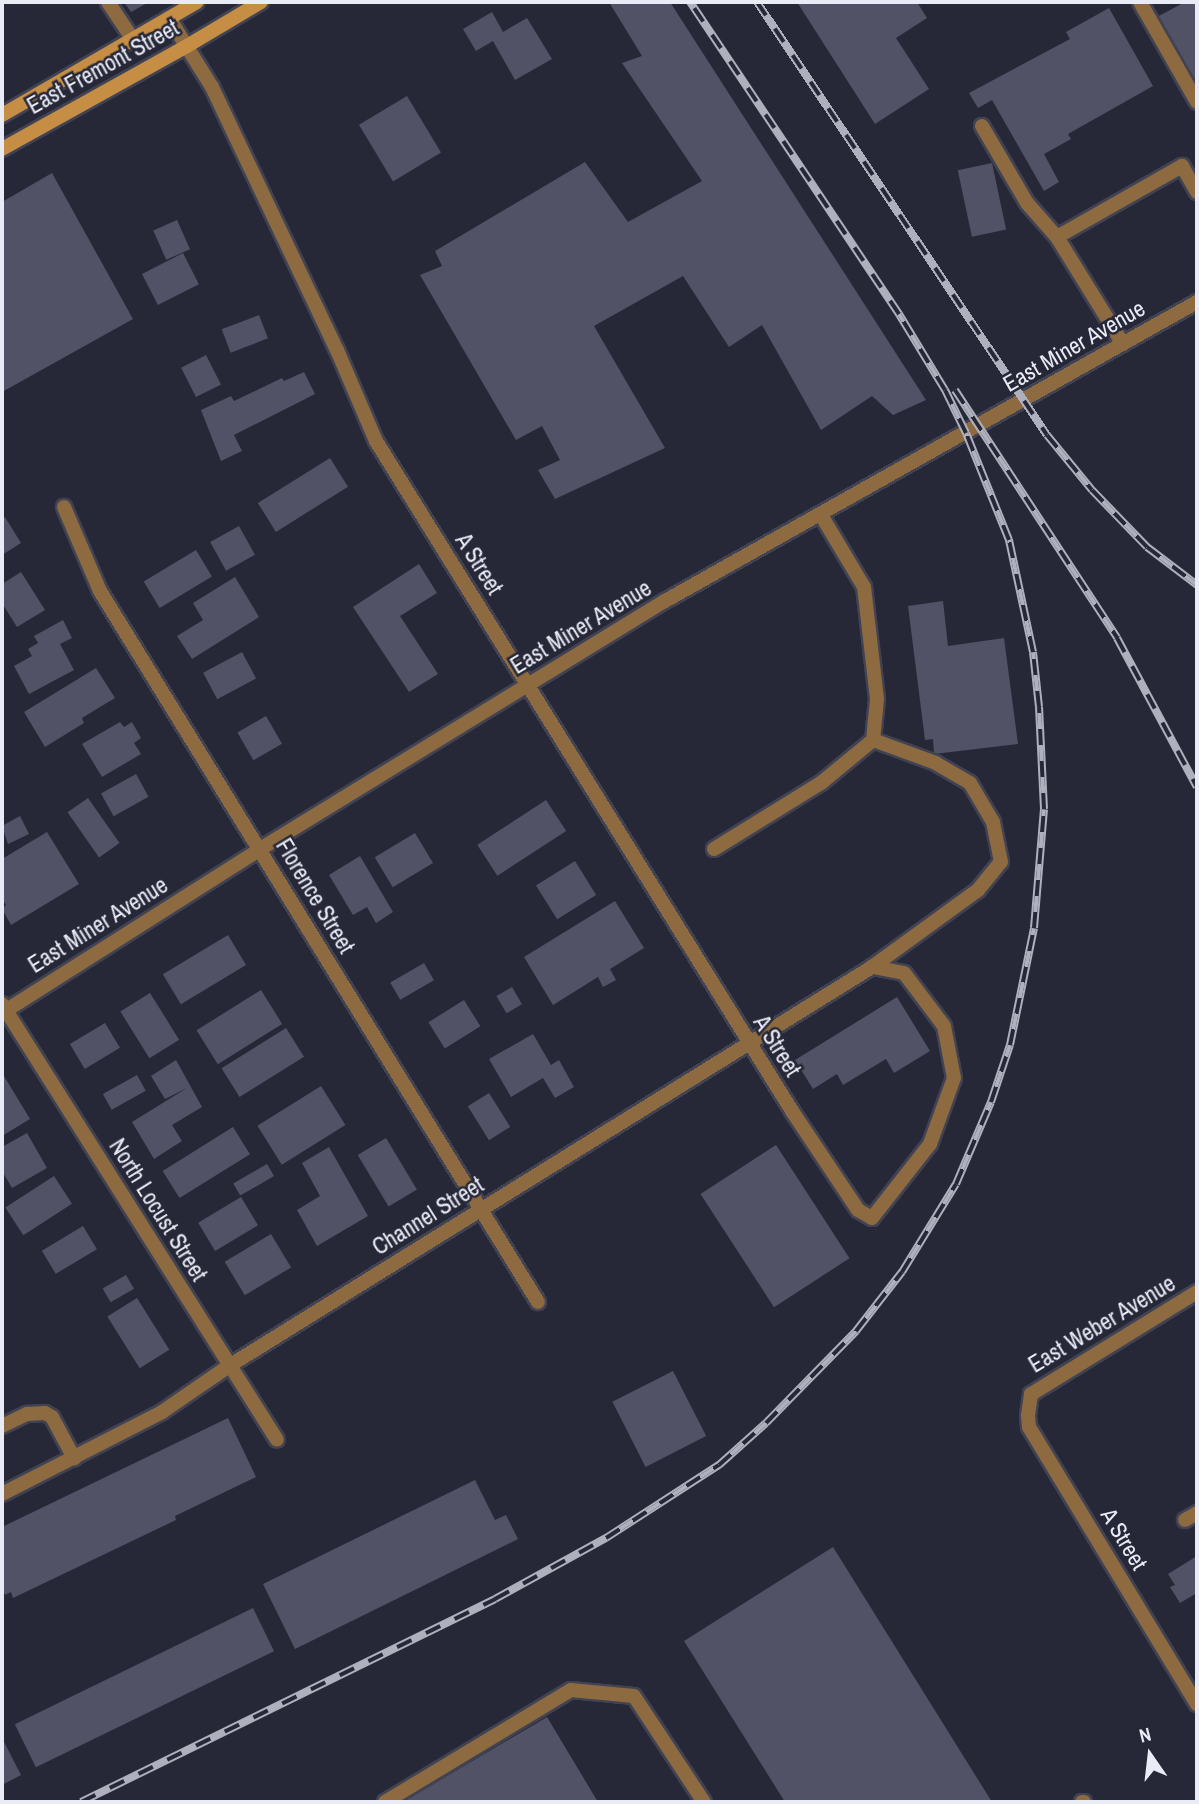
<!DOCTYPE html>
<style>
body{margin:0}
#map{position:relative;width:1199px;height:1804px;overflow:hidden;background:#262838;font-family:"Archivo Narrow",sans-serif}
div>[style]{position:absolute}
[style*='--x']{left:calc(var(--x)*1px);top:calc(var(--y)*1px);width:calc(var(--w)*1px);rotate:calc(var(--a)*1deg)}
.building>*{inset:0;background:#515265;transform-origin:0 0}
.roads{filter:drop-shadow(2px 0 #414353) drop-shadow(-2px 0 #414353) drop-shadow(0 2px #414353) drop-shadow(0 -2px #414353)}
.service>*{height:14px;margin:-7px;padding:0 7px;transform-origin:7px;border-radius:7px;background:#8d6a3f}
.minor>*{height:14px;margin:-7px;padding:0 7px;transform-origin:7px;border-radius:7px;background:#8d6a3f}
.tertiary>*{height:14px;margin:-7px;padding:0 7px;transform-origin:7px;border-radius:7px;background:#8d6a3f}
.secondary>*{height:14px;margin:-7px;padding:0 7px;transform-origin:7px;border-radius:7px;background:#c68d45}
.rail>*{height:8px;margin-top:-4px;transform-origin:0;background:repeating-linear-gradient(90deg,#262838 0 16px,#aeb0bd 0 32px);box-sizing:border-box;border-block:2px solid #aeb0bd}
span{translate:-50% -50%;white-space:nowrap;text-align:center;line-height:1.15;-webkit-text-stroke:5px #262838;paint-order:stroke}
.street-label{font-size:23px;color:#e9ebf6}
.frame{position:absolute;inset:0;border:4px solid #e9ebf6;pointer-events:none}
.north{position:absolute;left:1115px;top:1720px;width:70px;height:70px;-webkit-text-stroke:5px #262838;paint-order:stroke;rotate:346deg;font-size:19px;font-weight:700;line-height:28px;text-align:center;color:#e9ebf6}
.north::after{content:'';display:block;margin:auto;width:24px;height:32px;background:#e9ebf6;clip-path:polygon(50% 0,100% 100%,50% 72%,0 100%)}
</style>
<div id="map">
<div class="building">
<div style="clip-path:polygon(124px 2px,149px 2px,131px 12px)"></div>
<div style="clip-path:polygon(609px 2px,670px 2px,926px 400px,893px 415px,872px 396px,821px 430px,762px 325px,729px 347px,683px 276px,594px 326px,665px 448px,555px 499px,538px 470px,560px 460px,542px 426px,516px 440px,420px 275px,442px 266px,435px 251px,585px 162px,628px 222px,702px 181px,622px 63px,642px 56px)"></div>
<div style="clip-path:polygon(797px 2px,917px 2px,927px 18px,896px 38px,929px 89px,875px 124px)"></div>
<div style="clip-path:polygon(1185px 2px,1197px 2px,1197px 92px,1155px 18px)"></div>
<div style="clip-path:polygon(1109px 8px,1153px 86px,1068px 134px,1071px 139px,1044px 154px,1059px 182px,1044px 191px,992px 100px,978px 108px,969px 93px,1070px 39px,1066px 32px)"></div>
<div style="clip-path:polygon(492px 12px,503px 32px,527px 18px,552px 59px,515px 80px,493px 41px,476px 51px,463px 29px)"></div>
<div style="left:407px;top:96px;width:66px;height:56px;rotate:59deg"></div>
<div style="left:992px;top:163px;width:68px;height:35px;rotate:78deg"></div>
<div style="clip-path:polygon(52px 173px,133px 319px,2px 392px,2px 202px)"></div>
<div style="left:177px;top:220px;width:32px;height:26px;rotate:66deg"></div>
<div style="left:183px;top:253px;width:35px;height:46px;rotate:63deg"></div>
<div style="left:259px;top:315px;width:25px;height:40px;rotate:69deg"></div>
<div style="left:206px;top:355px;width:33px;height:28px;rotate:63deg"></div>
<div style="clip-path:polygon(304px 372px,315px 394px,234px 435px,242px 451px,221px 461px,201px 410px,231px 396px,234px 401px,282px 378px,284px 381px)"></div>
<div style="left:330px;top:458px;width:34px;height:85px;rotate:58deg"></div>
<div style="clip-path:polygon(5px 517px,21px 543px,2px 555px,2px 520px)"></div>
<div style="left:239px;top:526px;width:33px;height:33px;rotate:61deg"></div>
<div style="left:196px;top:550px;width:31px;height:61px;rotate:59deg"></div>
<div style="clip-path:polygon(419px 564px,437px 593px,400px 616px,438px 674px,409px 692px,353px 607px)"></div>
<div style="clip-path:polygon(21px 572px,45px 610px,17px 627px,2px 603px,2px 584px)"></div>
<div style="clip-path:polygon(235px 577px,259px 617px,192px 659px,177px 636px,203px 620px,193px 603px)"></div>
<div style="clip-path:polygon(943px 601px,948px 646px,1004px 638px,1018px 744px,934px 754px,933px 739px,925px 740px,908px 606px)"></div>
<div style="clip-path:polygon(63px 620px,72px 638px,60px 644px,74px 670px,29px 694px,14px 666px,32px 656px,28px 649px,38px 643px,34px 636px)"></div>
<div style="left:242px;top:652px;width:30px;height:44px;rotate:62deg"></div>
<div style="clip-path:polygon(96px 668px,115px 698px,82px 718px,84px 723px,45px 747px,24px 712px)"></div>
<div style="left:266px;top:716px;width:32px;height:33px;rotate:60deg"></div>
<div style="clip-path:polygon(120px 722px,124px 727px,132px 722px,141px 738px,134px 743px,141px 754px,102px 777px,82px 744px)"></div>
<div style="left:136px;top:774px;width:26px;height:40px;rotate:61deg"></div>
<div style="left:88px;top:798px;width:55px;height:25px;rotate:55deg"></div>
<div style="left:546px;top:800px;width:37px;height:82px;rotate:57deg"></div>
<div style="clip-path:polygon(20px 816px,29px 834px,8px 844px,2px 826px)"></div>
<div style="clip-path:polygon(47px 832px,79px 884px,11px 925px,2px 909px,6px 905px,2px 898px,2px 859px)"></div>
<div style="left:415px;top:833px;width:35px;height:47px;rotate:59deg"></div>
<div style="clip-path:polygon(360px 856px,393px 912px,376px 923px,367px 907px,353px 915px,329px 875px)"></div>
<div style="left:575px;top:861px;width:40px;height:46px;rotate:58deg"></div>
<div style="clip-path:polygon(615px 901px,644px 948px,610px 969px,616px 980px,603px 987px,598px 977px,553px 1005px,524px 957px)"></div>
<div style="left:228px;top:935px;width:35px;height:76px;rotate:59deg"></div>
<div style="left:424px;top:963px;width:20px;height:39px;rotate:60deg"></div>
<div style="left:512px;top:987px;width:20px;height:18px;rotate:60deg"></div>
<div style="left:261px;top:990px;width:40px;height:76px;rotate:58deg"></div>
<div style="left:150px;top:993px;width:55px;height:35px;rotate:58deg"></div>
<div style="clip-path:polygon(897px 997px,930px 1051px,894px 1073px,886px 1059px,843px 1085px,837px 1074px,813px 1089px,795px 1060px)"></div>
<div style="left:464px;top:1000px;width:31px;height:42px;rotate:58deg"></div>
<div style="left:105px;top:1023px;width:29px;height:41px;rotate:59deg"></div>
<div style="left:286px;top:1028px;width:34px;height:76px;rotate:58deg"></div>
<div style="clip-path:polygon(533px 1034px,551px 1065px,559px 1060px,574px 1087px,555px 1098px,543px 1078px,511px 1097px,489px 1059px)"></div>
<div style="clip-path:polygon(176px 1060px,202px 1107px,172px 1125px,182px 1141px,154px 1159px,132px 1122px,187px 1088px,165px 1099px,151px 1076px)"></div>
<div style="left:137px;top:1075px;width:18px;height:39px;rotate:61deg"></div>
<div style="clip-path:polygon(4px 1076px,30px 1119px,2px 1136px,2px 1077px)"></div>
<div style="left:321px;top:1086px;width:46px;height:75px;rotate:58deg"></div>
<div style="left:489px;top:1093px;width:40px;height:25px;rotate:58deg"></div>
<div style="left:233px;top:1127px;width:32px;height:83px;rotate:58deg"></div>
<div style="clip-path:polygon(27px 1133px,47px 1168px,12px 1188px,2px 1171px,2px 1147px)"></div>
<div style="left:386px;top:1138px;width:60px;height:33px;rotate:59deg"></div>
<div style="left:776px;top:1145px;width:135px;height:90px;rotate:57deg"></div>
<div style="clip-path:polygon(329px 1147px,368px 1216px,317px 1246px,297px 1210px,320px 1196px,302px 1163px)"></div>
<div style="left:267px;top:1164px;width:14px;height:39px;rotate:60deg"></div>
<div style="left:54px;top:1176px;width:33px;height:58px;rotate:57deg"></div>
<div style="left:241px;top:1197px;width:33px;height:50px;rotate:59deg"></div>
<div style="left:83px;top:1226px;width:27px;height:48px;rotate:59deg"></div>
<div style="left:271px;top:1234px;width:39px;height:54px;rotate:59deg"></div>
<div style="left:126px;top:1275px;width:16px;height:27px;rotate:60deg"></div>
<div style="left:137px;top:1298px;width:61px;height:35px;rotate:58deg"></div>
<div style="left:673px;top:1371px;width:73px;height:68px;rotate:63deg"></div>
<div style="clip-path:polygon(228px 1418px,256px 1477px,175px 1516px,176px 1520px,13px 1598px,11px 1592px,5px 1595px,2px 1588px,2px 1527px)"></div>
<div style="clip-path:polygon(475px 1480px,495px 1520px,506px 1515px,518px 1539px,295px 1649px,263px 1584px)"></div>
<div style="clip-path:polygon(833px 1547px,992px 1802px,785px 1802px,684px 1641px)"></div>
<div style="clip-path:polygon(1197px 1556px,1197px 1593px,1180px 1603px,1170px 1587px,1175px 1585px,1168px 1574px)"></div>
<div style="left:253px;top:1608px;width:48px;height:265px;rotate:64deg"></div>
<div style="clip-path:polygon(547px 1717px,598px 1802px,403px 1802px)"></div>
<div style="clip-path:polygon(2px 1738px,21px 1775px,2px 1785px)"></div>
</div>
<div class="roads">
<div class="service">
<div style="--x:108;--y:2;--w:43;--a:56.3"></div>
<div style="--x:1140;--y:2;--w:115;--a:60.3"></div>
<div style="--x:982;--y:126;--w:89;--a:59.7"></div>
<div style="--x:1027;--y:203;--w:45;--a:48.6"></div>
<div style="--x:1123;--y:344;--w:126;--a:-121.7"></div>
<div style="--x:1057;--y:237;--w:144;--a:-29.6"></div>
<div style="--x:1182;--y:166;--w:30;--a:60"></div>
<div style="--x:714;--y:849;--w:126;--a:-31.7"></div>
<div style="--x:821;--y:783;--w:67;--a:-39.6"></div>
<div style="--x:873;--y:740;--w:41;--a:-84.4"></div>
<div style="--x:877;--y:699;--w:113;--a:-96.6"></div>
<div style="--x:864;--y:587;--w:84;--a:-120.8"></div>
<div style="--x:872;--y:967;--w:131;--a:-36"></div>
<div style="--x:978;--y:890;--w:36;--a:-51"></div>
<div style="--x:1001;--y:862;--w:41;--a:-101.3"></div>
<div style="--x:993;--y:822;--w:45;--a:-120.5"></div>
<div style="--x:970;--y:783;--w:39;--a:-150"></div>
<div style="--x:936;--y:763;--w:67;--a:-159.9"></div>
<div style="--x:792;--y:1111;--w:119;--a:56.3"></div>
<div style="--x:858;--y:1210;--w:16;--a:30"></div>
<div style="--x:872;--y:1218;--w:94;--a:-51.9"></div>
<div style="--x:930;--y:1144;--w:70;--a:-70"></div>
<div style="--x:954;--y:1078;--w:53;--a:-100.9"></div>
<div style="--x:944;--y:1026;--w:66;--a:-127"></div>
<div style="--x:904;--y:973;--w:33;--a:-169"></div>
<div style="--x:2;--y:1426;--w:28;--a:-26"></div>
<div style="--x:27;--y:1414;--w:18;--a:-3"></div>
<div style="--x:45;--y:1413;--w:8;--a:30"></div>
<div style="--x:52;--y:1417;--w:47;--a:61.8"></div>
<div style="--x:1185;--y:1520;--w:14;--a:-30"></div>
<div style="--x:385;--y:1802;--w:217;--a:-31.1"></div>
<div style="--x:571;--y:1690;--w:63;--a:5.4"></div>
<div style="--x:634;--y:1696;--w:127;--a:56.6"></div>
<div style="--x:1082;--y:1802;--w:2;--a:0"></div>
</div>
<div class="minor">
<div style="--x:169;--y:18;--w:81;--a:58.1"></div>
<div style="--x:212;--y:87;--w:291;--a:64.6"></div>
<div style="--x:337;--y:350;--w:99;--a:66.8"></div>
<div style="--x:376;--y:441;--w:789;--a:58.16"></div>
<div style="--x:64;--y:507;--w:91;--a:66.8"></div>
<div style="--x:100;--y:591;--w:835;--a:58.37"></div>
<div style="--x:2;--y:1004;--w:515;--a:57.76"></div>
<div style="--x:1197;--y:1292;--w:195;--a:148.4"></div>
<div style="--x:1031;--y:1394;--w:22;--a:98"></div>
<div style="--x:1028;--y:1416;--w:11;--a:85"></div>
<div style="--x:1029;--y:1427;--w:324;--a:58.8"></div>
<div style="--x:2;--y:1494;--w:180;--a:-27.1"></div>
<div style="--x:162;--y:1412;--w:81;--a:-34.5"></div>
<div style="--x:229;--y:1366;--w:757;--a:-31.82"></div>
</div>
<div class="tertiary">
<div style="--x:2;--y:1013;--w:306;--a:-32.4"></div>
<div style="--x:260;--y:849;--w:475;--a:-31.5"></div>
<div style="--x:665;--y:601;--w:610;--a:-29.34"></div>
</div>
<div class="secondary">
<div style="--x:2;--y:115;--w:225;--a:-30.1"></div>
<div style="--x:2;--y:149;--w:212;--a:-29.1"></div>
<div style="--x:187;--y:46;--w:86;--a:-30.7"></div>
</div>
</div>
<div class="rail">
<div style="--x:757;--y:2;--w:521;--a:56.19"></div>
<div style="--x:1047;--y:435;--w:71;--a:50.7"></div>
<div style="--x:1092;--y:490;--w:79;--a:46"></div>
<div style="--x:1147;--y:547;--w:63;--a:37.2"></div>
<div style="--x:955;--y:390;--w:296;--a:56.8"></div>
<div style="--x:1117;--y:638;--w:169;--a:61.8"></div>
<div style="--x:81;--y:1802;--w:461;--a:-26.1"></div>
<div style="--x:495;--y:1599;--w:127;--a:-28.8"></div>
<div style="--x:606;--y:1538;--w:135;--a:-32.9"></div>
<div style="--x:719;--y:1465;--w:63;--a:-41.8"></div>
<div style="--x:766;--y:1423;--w:129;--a:-45.6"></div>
<div style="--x:856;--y:1331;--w:75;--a:-52.1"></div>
<div style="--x:902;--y:1272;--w:103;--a:-58.5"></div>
<div style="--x:956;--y:1184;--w:89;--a:-66.9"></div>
<div style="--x:991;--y:1102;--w:60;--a:-71.6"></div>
<div style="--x:1010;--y:1045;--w:119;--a:-78.4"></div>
<div style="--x:1034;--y:928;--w:119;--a:-85.2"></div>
<div style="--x:1044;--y:809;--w:102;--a:-92.8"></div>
<div style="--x:1039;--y:707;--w:55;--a:-96.2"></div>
<div style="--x:1033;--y:652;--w:115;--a:-102.1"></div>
<div style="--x:1009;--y:540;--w:115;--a:-111.9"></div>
<div style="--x:966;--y:433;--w:48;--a:-116"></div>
<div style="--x:945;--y:390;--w:89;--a:-121.2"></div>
<div style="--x:899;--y:314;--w:376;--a:-123.8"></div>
</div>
<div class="street-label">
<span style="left:103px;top:67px;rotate:-29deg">East Fremont Street</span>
<span style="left:1074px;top:346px;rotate:-30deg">East Miner Avenue</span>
<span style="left:479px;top:564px;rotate:58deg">A Street</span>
<span style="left:581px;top:627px;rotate:-31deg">East Miner Avenue</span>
<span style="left:315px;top:896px;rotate:59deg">Florence Street</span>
<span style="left:98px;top:925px;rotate:-32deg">East Miner Avenue</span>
<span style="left:777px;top:1046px;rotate:58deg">A Street</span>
<span style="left:158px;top:1210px;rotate:58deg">North Locust Street</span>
<span style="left:428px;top:1216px;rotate:-32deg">Channel Street</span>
<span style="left:1102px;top:1324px;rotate:-31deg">East Weber Avenue</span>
<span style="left:1124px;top:1539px;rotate:59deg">A Street</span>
</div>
<div class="frame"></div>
<div class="north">N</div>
</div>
